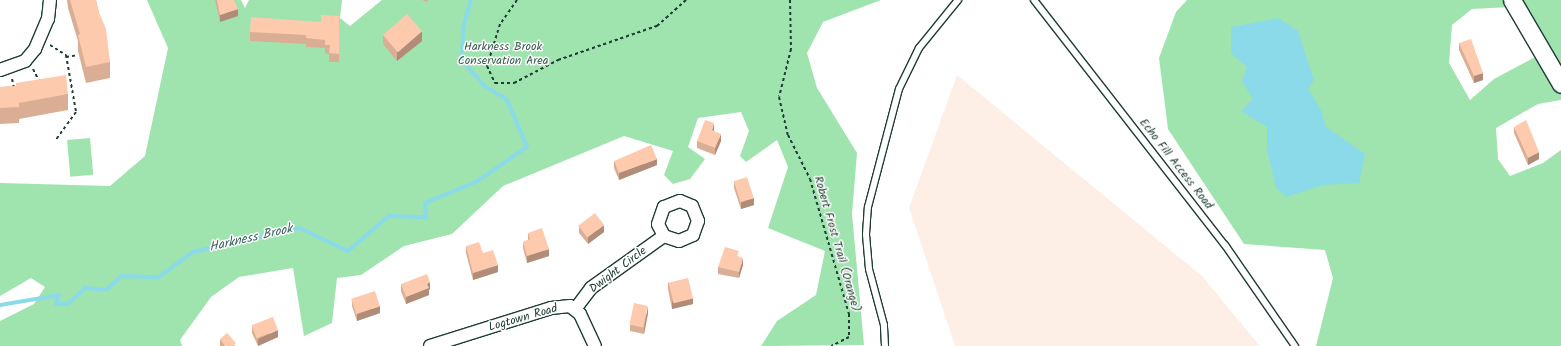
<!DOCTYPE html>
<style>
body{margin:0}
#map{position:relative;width:1561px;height:346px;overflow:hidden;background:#fff;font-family:Kalam,sans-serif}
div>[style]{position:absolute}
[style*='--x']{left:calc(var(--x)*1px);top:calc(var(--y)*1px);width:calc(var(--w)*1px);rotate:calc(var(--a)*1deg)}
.built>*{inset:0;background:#feefe6}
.green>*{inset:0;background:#9fe3ae;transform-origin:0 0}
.water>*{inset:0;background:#8bdaea}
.stream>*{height:3.5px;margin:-1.75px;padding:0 1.75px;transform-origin:1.75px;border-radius:1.75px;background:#8bdaea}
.path>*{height:2px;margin-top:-1px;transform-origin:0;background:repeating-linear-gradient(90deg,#1f3d34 0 3px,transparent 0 6px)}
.roads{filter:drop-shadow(1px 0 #1f3d34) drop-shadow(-1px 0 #1f3d34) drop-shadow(0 1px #1f3d34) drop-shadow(0 -1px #1f3d34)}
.lane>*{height:6px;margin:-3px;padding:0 3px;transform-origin:3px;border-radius:3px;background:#fff}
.street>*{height:12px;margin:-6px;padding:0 6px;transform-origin:6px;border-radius:6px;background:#fff}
.secondary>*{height:17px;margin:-8.5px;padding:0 8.5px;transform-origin:8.5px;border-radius:8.5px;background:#fff}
.wall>*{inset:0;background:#daae95}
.shaded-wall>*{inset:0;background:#b18d79}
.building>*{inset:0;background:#fdcaad;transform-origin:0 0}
span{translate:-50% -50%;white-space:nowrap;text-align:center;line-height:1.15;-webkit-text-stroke:3px #fff;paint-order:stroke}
.park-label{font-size:12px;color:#395e4c}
.street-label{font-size:12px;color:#1f3d34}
.water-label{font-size:13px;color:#3a6462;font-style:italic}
</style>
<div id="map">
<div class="built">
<div style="clip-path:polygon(957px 75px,1202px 276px,1260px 346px,955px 346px,909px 208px)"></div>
</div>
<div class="green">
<div style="clip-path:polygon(147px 0,241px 0,245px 8px,249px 0,342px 0,340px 18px,350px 26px,382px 0,881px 0,823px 22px,807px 53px,817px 88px,857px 153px,852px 214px,864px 345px,761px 346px,777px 321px,816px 295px,825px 251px,768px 228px,788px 167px,777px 140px,746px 162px,740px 156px,749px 131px,741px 112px,698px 118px,688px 147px,705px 159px,690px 179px,673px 184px,664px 175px,673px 151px,624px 136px,503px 186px,452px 234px,404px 246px,361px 275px,337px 278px,332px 323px,304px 336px,293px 268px,239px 277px,211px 297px,180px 340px,182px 346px,0 346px,0 321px,34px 304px,45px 287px,31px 278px,0 296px,0 183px,110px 186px,145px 156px,168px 48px)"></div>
<div style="clip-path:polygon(1187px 0,1507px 0,1511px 7px,1472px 9px,1452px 25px,1449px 63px,1470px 100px,1494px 79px,1539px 55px,1561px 93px,1561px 100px,1538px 104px,1496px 128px,1498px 159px,1510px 176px,1543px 163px,1561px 150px,1561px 346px,1316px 346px,1333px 278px,1325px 250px,1244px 244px,1168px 129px,1159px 58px,1176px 12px)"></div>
<div style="clip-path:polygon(1521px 0,1561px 0,1561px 69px)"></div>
<div style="left:90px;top:138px;width:37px;height:23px;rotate:85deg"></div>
</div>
<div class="water">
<div style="clip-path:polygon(1279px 18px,1298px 31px,1314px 80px,1308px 89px,1321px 110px,1326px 127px,1365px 154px,1359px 183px,1323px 185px,1286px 197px,1276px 188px,1267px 150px,1267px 127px,1241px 111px,1253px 99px,1242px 81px,1247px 67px,1231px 53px,1231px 27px)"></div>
</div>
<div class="stream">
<div style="--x:0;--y:305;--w:60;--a:-9.6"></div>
<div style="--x:59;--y:295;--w:9;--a:108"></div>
<div style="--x:56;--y:304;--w:12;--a:0"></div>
<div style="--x:68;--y:304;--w:23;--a:-43"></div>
<div style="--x:85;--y:288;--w:21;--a:5"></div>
<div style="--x:106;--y:290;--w:21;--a:-41"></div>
<div style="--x:122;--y:276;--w:37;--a:2"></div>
<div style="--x:159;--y:277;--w:42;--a:-36.3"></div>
<div style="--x:193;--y:252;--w:110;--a:-12.6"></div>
<div style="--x:300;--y:228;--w:53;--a:25.6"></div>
<div style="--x:348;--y:251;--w:54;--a:-40.5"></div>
<div style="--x:389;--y:216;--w:37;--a:2"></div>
<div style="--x:426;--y:217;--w:14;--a:-94"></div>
<div style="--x:425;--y:203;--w:57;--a:-22.5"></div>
<div style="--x:478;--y:181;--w:60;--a:-34.8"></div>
<div style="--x:527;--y:147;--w:51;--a:-113.1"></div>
<div style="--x:507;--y:100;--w:26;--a:-149"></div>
<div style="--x:485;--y:87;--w:35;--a:-131"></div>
<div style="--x:462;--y:61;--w:33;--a:-88"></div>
<div style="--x:463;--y:28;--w:29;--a:-74"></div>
</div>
<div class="path">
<div style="--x:517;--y:0;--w:29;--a:125"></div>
<div style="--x:500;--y:24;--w:44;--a:107.2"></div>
<div style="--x:487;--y:66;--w:19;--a:65"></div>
<div style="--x:495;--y:83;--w:19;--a:0"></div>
<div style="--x:514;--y:83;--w:50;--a:-27.6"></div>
<div style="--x:558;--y:60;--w:105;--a:-19"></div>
<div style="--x:657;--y:26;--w:39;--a:-42"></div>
<div style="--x:790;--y:0;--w:49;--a:88.8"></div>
<div style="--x:791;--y:49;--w:49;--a:104"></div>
<div style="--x:779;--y:97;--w:39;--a:77"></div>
<div style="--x:788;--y:135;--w:49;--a:63.4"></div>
<div style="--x:810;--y:179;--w:141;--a:73.9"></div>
<div style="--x:849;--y:314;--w:23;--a:90"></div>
<div style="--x:849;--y:337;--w:20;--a:153"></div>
<div style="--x:50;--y:45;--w:19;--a:32"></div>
<div style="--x:66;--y:55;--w:58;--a:80"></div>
<div style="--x:76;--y:112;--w:34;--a:126"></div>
<div style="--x:66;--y:57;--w:12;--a:-9"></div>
<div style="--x:33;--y:69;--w:13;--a:63"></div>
<div style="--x:12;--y:79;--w:9;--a:77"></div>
</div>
<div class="roads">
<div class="lane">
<div style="--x:1034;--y:0;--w:311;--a:52.1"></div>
<div style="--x:1225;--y:245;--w:123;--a:55.3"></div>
<div style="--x:885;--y:346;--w:21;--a:-93"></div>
<div style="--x:884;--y:325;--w:58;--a:-105"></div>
<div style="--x:869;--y:269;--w:35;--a:-95"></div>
<div style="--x:866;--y:234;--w:27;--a:-86"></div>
<div style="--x:868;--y:207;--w:122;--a:-75.3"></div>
<div style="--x:899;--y:89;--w:46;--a:-64"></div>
<div style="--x:919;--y:48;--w:62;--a:-50.9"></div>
</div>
<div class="street">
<div style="--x:0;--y:70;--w:27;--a:-20"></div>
<div style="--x:25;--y:61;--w:16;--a:-50"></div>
<div style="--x:35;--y:49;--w:33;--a:-67"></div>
<div style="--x:48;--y:19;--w:19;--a:-84"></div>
<div style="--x:576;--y:308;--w:25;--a:-53"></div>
<div style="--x:591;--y:288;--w:90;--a:-35.5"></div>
<div style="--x:664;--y:236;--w:13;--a:-117"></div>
<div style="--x:658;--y:224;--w:18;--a:-71"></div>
<div style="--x:664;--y:207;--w:17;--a:-21"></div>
<div style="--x:680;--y:201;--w:13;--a:23"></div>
<div style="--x:692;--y:206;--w:16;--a:68"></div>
<div style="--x:698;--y:221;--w:15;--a:110"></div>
<div style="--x:693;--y:235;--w:15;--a:157"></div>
<div style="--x:679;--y:241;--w:16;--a:-162"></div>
<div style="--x:430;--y:346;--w:127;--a:-17.4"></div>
<div style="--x:551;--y:308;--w:19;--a:-6"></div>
<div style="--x:570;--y:306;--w:13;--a:39"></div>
<div style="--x:580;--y:314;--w:35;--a:65"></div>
</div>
<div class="secondary">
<div style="--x:1512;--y:0;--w:97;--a:59.7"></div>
</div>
</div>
<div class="wall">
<div style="clip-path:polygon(67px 0,96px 0,110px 62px,110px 78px,86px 83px,78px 51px,78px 41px,68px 8px)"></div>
<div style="clip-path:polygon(215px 0,234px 0,238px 16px,220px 22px)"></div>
<div style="clip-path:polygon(422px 0,428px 0,427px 2px)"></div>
<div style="clip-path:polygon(339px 16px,339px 62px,329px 62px,329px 54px,325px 53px,325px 48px,306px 47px,306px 44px,250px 41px,250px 32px,321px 22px)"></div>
<div style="clip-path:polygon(383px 35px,422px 41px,397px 61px,383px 44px)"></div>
<div style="clip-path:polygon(1459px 43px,1483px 80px,1474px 83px,1459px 50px)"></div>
<div style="clip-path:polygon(16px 83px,68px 94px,68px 110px,19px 119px,19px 123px,0 124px,0 87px,16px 86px)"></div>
<div style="clip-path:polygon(1514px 127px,1539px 159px,1528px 165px,1514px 133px)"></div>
<div style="clip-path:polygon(714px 130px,714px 131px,721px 141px,715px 155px,697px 148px,697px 141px)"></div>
<div style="clip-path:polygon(614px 161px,657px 165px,619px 180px,614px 168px)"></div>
<div style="clip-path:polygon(734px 181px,754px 205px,741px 209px,734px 188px)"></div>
<div style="clip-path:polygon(579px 226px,604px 232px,588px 244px,579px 233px)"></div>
<div style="clip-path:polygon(528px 233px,549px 256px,527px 263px,523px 248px,523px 242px,528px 240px)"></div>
<div style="clip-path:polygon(466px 246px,483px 253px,498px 272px,473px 280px,466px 253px)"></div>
<div style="clip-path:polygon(743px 265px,739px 278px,718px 274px,718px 267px)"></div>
<div style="clip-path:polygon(668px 282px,693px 304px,672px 309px,668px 289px)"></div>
<div style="clip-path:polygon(401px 284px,430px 289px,429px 290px,429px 295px,406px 304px,401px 291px)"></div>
<div style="clip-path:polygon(352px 300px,380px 313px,357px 321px,352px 306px)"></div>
<div style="clip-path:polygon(648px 313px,644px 334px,630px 331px,630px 325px)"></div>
<div style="clip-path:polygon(252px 326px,278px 337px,258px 346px,252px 333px)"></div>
<div style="clip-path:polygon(220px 339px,236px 346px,220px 346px)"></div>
</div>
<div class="shaded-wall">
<div style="clip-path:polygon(238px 9px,238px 16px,220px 22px,220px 15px)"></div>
<div style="clip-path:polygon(422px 31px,422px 41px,397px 61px,397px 52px)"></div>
<div style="clip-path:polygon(1483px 73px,1483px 80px,1474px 83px,1474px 76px)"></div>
<div style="clip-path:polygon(714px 123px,714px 130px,712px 137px,712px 130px)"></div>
<div style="clip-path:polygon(721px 134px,721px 141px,715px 155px,715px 148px)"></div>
<div style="clip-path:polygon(1539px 152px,1539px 159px,1528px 165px,1528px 158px)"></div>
<div style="clip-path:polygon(657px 159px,657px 165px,619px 180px,619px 173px)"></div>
<div style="clip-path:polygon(754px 198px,754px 205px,741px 209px,741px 202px)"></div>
<div style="clip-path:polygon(604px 225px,604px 232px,588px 244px,588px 237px)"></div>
<div style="clip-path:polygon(549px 249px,549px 256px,527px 263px,527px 256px)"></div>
<div style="clip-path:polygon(743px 258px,743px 265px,739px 278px,739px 272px)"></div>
<div style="clip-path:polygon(498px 265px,498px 272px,473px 280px,473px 273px)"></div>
<div style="clip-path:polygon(430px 282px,430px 289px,429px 290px,429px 295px,406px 304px,406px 297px,427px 284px)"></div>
<div style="clip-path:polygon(693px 298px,693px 304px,672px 309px,672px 302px)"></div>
<div style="clip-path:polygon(380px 306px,380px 313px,357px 321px,357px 314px)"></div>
<div style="clip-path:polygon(648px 306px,648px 313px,644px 334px,644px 328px)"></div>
<div style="clip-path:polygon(278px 330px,278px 337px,258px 346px,258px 339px)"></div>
</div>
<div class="building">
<div style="clip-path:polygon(70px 0,96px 0,98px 10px,106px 29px,110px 62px,86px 67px,78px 35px,80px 34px)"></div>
<div style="clip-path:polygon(217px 0,234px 0,238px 9px,220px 15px)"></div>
<div style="left:407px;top:14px;width:23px;height:32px;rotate:49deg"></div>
<div style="clip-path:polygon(321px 15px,339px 16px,339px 54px,329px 53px,330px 45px,325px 45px,325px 40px,306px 38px,306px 35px,250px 32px,251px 17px,321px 22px)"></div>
<div style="clip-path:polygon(1471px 39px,1483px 73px,1474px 76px,1459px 43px)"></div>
<div style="clip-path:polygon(66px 75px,68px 94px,19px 103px,19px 107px,0 108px,0 87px,16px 86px,16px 83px)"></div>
<div style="clip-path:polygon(705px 120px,714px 123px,712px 130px,721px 134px,715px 148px,697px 141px)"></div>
<div style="clip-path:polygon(1526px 120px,1539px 152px,1528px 158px,1514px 127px)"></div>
<div style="clip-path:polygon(651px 145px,657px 159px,619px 173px,614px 161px)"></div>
<div style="left:747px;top:177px;width:22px;height:14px;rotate:72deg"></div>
<div style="left:595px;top:213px;width:15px;height:21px;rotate:53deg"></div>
<div style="clip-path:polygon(542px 228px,549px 249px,527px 256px,523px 242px,530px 239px,528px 233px)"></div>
<div style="clip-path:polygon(479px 242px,483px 253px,493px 250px,498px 265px,473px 273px,466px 246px)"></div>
<div style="clip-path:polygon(725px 247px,739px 251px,737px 256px,743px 258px,739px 272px,718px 267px)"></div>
<div style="clip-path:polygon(427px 274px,430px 282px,427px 284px,429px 288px,406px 297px,401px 284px)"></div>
<div style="left:688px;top:278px;width:21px;height:20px;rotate:76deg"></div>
<div style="left:375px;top:291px;width:16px;height:25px;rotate:72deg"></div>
<div style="left:634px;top:303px;width:14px;height:22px;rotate:12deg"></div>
<div style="left:273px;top:317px;width:14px;height:23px;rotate:69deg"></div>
<div style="clip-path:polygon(227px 333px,236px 343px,233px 346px,225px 346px,220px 339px)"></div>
</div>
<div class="park-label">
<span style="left:503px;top:54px">Harkness Brook<br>Conservation Area</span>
</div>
<div class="street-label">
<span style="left:1176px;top:164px;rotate:52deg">Echo Fill Access Road</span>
<span style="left:837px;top:244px;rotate:74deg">Robert Frost Trail (Orange)</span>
<span style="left:618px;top:270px;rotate:-37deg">Dwight Circle</span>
<span style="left:523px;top:318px;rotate:-16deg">Logtown Road</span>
</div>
<div class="water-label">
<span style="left:251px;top:239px;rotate:-13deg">Harkness Brook</span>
</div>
</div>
